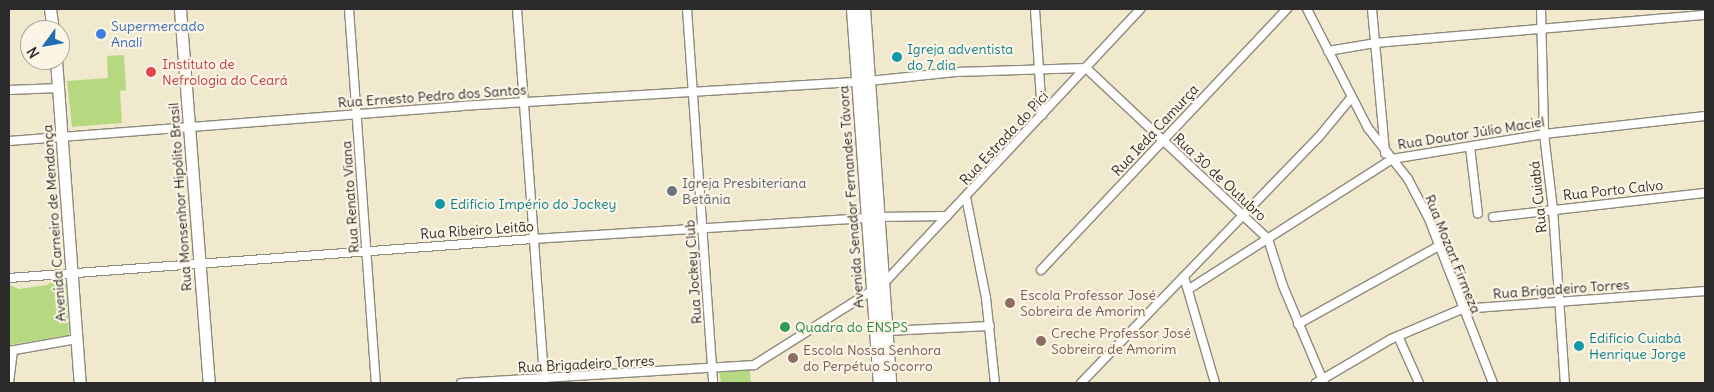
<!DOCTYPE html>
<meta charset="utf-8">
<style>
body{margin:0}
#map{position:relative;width:1714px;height:392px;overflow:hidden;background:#f1e9ce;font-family:Delius,sans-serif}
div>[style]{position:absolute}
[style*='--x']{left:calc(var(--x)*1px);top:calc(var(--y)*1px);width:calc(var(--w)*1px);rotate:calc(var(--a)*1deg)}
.green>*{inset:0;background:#b6d881}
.roads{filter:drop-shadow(1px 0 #8e8a7c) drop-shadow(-1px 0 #8e8a7c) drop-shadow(0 1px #8e8a7c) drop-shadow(0 -1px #8e8a7c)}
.street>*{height:8px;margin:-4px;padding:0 4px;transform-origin:4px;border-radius:4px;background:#fff}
.secondary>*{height:11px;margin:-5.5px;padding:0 5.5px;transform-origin:5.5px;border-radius:5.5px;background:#fff}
.primary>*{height:12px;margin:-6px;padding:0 6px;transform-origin:6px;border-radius:6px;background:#fff}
.dots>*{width:14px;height:14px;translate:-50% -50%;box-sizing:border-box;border:2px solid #fcf5e5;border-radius:50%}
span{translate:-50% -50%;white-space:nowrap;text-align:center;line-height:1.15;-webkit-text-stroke:4.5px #fcf5e5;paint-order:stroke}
.shop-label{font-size:14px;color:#366cbe}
.left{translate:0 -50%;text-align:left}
.culture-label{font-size:14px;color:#0d838f}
.health-label{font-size:14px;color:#be3a42}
.street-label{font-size:14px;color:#2b2b2b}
.worship-label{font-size:14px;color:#5b616d}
.education-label{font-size:14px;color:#785e54}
.leisure-label{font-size:14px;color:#27864d}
.frame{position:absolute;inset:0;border:10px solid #2b2b2b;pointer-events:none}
.north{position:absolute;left:20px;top:20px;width:50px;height:50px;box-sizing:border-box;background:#fcf5e5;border:1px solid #a8a49b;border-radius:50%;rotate:238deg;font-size:14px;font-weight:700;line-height:20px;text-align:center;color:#2b2b2b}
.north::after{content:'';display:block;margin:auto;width:18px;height:22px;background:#1f6fb2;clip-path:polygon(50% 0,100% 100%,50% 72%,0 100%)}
</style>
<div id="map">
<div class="green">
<div style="clip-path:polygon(124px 55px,126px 90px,120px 91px,122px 123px,72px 127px,67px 81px,108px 78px,107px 56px)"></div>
<div style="clip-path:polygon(53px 280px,66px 284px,69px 335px,9px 345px,9px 285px,19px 289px,47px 285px)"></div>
<div style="clip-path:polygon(749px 365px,751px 383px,721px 383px,719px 369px)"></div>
</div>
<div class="roads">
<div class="street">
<div style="--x:349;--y:9;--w:375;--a:85.9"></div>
<div style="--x:517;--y:9;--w:373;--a:85.8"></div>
<div style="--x:687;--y:9;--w:375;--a:86"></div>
<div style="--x:1035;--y:9;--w:106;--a:86.2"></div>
<div style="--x:1307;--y:9;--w:134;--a:62.9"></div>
<div style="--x:1368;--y:128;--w:65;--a:51.9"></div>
<div style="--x:1408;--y:179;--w:45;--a:62.3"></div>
<div style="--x:1429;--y:219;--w:176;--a:68.7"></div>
<div style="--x:1372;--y:9;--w:145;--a:84.8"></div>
<div style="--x:1541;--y:9;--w:125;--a:88.6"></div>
<div style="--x:1544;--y:134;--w:76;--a:83.2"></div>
<div style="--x:1553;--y:209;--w:174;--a:86.1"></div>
<div style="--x:1328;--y:51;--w:49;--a:-9.5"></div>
<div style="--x:1376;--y:43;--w:330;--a:-4.9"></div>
<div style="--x:1086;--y:68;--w:250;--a:43.2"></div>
<div style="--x:1268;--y:239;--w:49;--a:72.3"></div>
<div style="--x:1283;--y:286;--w:105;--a:67.1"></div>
<div style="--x:869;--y:81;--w:87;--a:-5.9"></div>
<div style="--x:956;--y:72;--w:130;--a:-1.8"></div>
<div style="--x:9;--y:90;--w:50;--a:-2.3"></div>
<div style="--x:9;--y:141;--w:453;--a:-4.4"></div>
<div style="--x:461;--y:106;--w:398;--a:-3.5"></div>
<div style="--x:1470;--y:147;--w:67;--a:83.2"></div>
<div style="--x:966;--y:197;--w:103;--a:78.8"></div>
<div style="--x:986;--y:298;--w:85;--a:84"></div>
<div style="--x:1493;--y:217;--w:213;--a:-6.5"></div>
<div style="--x:1041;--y:270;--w:359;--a:-46.7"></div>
<div style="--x:1184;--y:277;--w:110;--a:73.7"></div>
<div style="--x:9;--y:278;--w:525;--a:-4.26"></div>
<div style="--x:533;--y:239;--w:346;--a:-3.6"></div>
<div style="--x:878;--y:217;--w:69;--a:-0.8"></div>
<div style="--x:884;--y:283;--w:375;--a:-46.9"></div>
<div style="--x:1189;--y:289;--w:241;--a:-32.6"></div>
<div style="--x:1392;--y:159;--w:154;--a:-9.3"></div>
<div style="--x:1544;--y:134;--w:162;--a:-6.4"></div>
<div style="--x:1298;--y:324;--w:161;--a:-29"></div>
<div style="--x:886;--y:331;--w:104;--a:-2.8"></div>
<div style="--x:1398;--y:336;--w:51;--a:65.9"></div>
<div style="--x:9;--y:351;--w:69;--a:-10"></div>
<div style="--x:9;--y:383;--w:33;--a:-83"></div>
<div style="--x:461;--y:383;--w:294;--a:-3.5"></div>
<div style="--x:754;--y:365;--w:141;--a:-32.2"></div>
<div style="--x:1081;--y:383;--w:341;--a:-46"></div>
<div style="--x:1318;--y:138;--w:52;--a:-50.5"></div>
<div style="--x:1316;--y:383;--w:87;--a:-30.4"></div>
<div style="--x:1391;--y:339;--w:77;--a:-22.9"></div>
<div style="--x:1462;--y:309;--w:244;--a:-4.2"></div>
</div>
<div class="secondary">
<div style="--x:50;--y:9;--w:21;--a:82"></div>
<div style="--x:180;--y:9;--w:375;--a:85.6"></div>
<div style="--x:56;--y:60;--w:324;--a:85.8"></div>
</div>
<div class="primary">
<div style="--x:853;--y:9;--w:375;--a:85.9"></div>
<div style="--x:864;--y:9;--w:375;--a:86"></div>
</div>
</div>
<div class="dots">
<div style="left:101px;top:34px;background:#3f7fe0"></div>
<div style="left:897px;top:57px;background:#0f9aa8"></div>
<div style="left:151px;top:72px;background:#e0444e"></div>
<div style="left:672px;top:191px;background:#6b7280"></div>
<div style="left:440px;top:204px;background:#0f9aa8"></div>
<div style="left:1010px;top:303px;background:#8d6e63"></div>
<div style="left:785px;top:327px;background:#2e9e5b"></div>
<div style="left:1041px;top:341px;background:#8d6e63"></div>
<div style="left:1579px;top:346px;background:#0f9aa8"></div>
<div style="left:793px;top:358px;background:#8d6e63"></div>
</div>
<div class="shop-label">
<span class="left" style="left:111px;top:34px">Supermercado<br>Analí</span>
</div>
<div class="culture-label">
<span class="left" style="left:907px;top:57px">Igreja adventista<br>do 7 dia</span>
<span class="left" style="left:450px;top:204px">Edifício Império do Jockey</span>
<span class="left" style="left:1589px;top:346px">Edifício Cuiabá<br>Henrique Jorge</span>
</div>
<div class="health-label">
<span class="left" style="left:162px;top:72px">Instituto de<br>Nefrologia do Ceará</span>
</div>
<div class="street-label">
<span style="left:432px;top:96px;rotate:-4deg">Rua Ernesto Pedro dos Santos</span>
<span style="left:1155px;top:130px;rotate:-47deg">Rua Ieda Camurça</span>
<span style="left:1471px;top:133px;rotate:-9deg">Rua Doutor Júlio Maciel</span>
<span style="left:1004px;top:138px;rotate:-47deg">Rua Estrada do Pici</span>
<span style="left:1220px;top:177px;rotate:43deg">Rua 30 de Outubro</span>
<span style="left:1613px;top:190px;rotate:-6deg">Rua Porto Calvo</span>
<span style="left:180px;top:197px;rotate:-94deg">Rua Monsenhor Hipólito Brasil</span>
<span style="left:350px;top:197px;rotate:-94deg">Rua Renato Viana</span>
<span style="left:851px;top:197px;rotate:-94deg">Avenida Senador Fernandes Távora</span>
<span style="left:1538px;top:197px;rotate:-96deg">Rua Cuiabá</span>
<span style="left:54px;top:223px;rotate:-94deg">Avenida Carneiro de Mendonça</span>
<span style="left:477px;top:230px;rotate:-4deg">Rua Ribeiro Leitão</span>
<span style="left:1453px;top:254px;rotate:68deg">Rua Mozart Firmeza</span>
<span style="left:693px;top:272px;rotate:-94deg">Rua Jockey Club</span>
<span style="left:1561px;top:289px;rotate:-4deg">Rua Brigadeiro Torres</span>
<span style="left:586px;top:364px;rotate:-3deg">Rua Brigadeiro Torres</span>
</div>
<div class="worship-label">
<span class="left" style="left:682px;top:191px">Igreja Presbiteriana<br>Betânia</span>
</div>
<div class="education-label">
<span class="left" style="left:1020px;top:303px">Escola Professor José<br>Sobreira de Amorim</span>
<span class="left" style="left:1051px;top:341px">Creche Professor José<br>Sobreira de Amorim</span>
<span class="left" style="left:803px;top:358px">Escola Nossa Senhora<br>do Perpétuo Socorro</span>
</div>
<div class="leisure-label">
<span class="left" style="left:795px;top:327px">Quadra do ENSPS</span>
</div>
<div class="frame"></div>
<div class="north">N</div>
</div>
